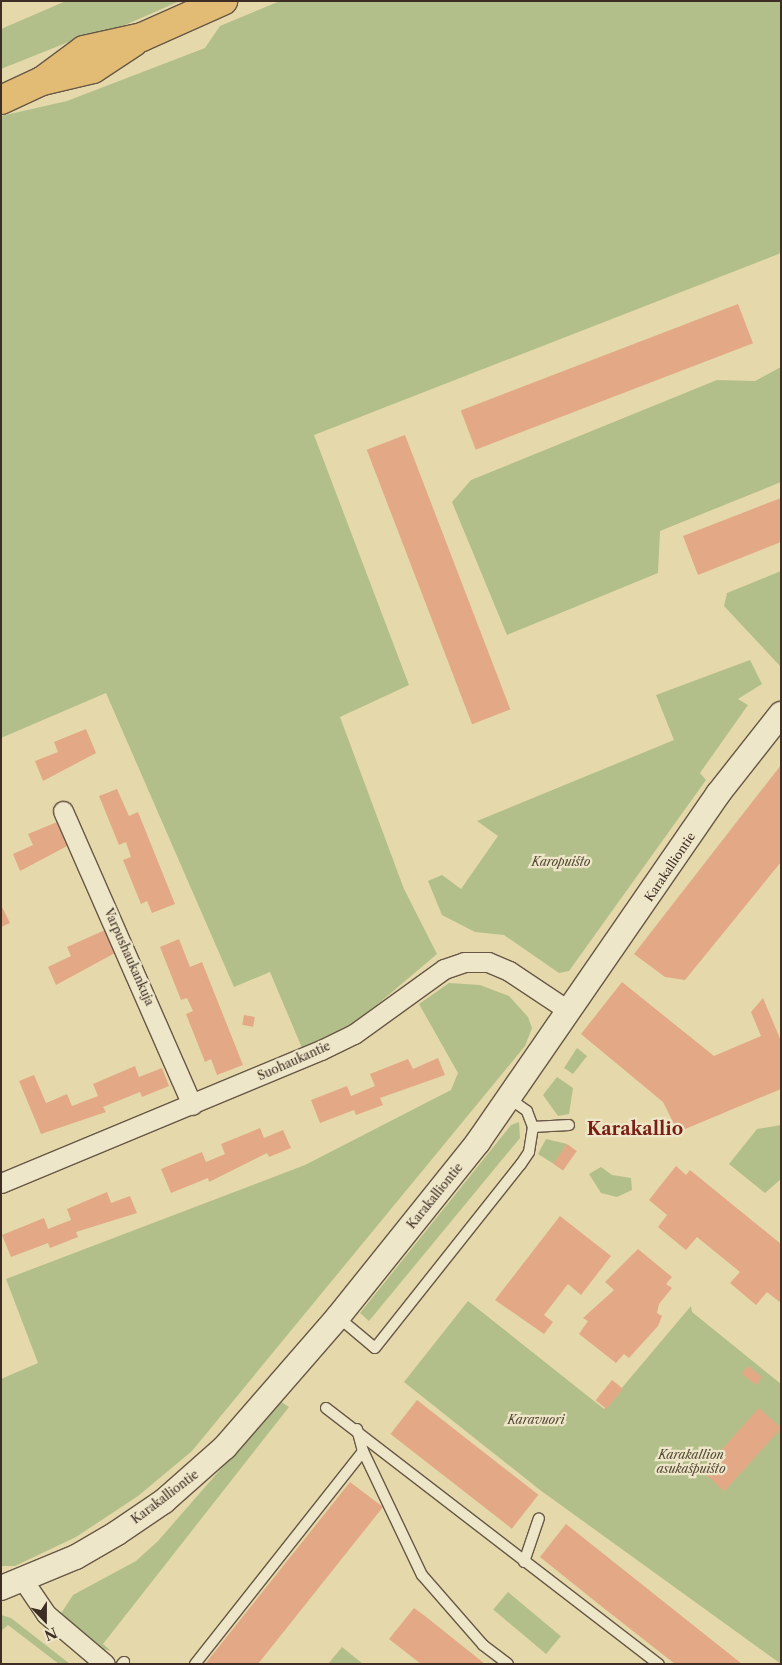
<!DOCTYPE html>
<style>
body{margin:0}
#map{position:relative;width:782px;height:1665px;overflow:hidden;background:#e5d8aa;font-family:"Libre Caslon Text",serif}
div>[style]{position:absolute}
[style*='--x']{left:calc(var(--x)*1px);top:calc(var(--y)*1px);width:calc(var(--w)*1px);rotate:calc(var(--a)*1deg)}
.green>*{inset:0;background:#b3bf8a;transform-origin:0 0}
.building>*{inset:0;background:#e3a986;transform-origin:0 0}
.roads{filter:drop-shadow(1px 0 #675846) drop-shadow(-1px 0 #675846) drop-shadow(0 1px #675846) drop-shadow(0 -1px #675846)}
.service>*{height:10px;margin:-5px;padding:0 5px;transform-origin:5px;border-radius:5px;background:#eee6c8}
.minor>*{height:19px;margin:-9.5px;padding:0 9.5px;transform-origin:9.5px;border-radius:9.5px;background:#eee6c8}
.tertiary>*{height:24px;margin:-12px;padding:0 12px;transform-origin:12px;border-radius:12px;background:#eee6c8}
.primary>*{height:28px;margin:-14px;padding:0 14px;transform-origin:14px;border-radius:14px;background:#e2bc75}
span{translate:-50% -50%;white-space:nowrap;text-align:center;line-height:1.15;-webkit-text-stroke:4.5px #eee6c8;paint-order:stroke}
.park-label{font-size:12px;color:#554a38;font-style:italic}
.street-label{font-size:12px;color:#3d2d24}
.district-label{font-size:18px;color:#7a1f14;font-weight:700}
.frame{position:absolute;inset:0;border:2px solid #3d2d24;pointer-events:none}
.north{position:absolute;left:20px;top:1595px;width:50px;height:50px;-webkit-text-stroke:4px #eee6c8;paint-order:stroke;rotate:158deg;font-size:14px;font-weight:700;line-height:20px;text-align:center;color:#3d2d24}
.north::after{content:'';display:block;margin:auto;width:18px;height:22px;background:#3d2d24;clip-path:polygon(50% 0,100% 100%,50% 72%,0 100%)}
</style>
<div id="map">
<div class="green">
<div style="clip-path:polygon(66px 1px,180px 1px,86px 42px,81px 37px,1px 69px,1px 29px)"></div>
<div style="clip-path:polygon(280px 1px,781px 1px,781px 253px,314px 435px,409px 685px,340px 717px,404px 889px,437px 954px,346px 1031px,302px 1048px,270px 972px,234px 987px,106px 693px,1px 738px,1px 116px,67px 101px,205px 48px,220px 26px)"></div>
<div style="clip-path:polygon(781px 367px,781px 482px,660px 531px,658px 573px,507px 635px,452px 502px,471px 480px,717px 380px,755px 381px)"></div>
<div style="clip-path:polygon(781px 571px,781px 667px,724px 606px,727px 593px)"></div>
<div style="clip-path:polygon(750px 660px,762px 684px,738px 699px,748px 705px,700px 773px,706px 780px,569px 971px,559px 973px,504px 935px,475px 932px,442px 915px,428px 881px,442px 875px,461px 889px,498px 836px,477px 821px,674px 740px,656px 695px)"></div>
<div style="clip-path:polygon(449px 983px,480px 985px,509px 996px,528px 1017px,532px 1028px,525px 1046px,192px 1451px,138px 1496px,76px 1537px,15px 1566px,1px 1566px,1px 1379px,38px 1363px,6px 1279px,305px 1165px,451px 1090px,458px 1073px,419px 1004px)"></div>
<div style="clip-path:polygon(577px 1048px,587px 1056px,573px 1074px,564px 1068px)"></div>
<div style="clip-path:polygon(557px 1077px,573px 1088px,569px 1114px,558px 1116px,543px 1095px)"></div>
<div style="clip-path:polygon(519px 1122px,520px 1138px,369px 1321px,360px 1313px,511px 1125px)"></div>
<div style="clip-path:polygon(781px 1125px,781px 1179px,765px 1193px,729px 1164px,757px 1129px)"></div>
<div style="clip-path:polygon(546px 1139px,567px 1144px,554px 1164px,538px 1154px)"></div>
<div style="clip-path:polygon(601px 1167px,612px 1175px,631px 1178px,632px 1190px,617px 1197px,601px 1193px,589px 1174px)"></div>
<div style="clip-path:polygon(468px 1301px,604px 1409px,691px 1306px,692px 1312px,781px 1384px,781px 1664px,540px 1490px,404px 1382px)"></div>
<div style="clip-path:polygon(280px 1401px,289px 1407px,103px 1644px,111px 1651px,96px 1647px,60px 1615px,73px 1595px,136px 1561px,158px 1541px)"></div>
<div style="left:508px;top:1592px;width:69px;height:23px;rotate:40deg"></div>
<div style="clip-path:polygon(1px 1615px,11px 1618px,70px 1664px,59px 1664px,8px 1625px,1px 1631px)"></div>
<div style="clip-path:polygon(342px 1647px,363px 1664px,328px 1664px)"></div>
</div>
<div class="building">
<div style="left:738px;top:304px;width:42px;height:297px;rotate:69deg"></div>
<div style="left:405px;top:435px;width:294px;height:41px;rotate:69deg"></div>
<div style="clip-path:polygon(781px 498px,781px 542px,698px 575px,683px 536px)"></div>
<div style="clip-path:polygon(86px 729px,96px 753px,43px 781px,35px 761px,58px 752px,54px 742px)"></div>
<div style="clip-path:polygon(781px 765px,781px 862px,685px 980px,665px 977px,634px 954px)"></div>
<div style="clip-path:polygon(117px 789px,129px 816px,138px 812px,175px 904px,152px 913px,147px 901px,141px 904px,123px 860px,131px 857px,126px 842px,119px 845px,99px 796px)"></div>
<div style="clip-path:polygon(62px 820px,71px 844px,20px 871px,13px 854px,33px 845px,28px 834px)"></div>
<div style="clip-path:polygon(1px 905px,10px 923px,1px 927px)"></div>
<div style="clip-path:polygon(105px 930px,115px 953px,56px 985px,48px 967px,71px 956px,67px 947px)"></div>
<div style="clip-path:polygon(179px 939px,190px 967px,202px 962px,243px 1065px,217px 1075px,211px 1059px,205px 1062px,186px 1014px,193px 1011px,187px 998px,181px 1000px,160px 947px)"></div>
<div style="clip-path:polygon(622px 982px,714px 1056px,761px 1036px,751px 1012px,763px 998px,781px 1041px,781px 1089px,678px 1132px,663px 1102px,581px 1034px)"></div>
<div style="left:244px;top:1015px;width:11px;height:10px;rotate:10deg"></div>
<div style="clip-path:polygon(438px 1058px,445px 1075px,380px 1098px,383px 1105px,356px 1115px,354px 1110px,320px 1123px,311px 1100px,347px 1086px,351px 1096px,375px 1086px,370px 1074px,408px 1059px,413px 1069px)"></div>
<div style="clip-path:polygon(135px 1066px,139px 1077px,162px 1068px,169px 1086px,142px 1097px,140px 1092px,103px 1107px,106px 1112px,41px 1134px,19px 1081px,34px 1075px,46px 1103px,67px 1094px,72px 1106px,98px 1096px,93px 1084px)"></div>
<div style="clip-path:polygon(260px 1128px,264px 1138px,283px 1130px,291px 1148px,269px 1157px,267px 1153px,209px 1182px,208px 1178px,171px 1193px,161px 1169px,202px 1152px,206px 1162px,225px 1154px,221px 1144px)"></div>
<div style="left:567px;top:1144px;width:12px;height:24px;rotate:35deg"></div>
<div style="clip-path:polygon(676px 1166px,686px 1175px,690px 1170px,781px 1244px,781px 1303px,767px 1292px,756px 1305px,730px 1283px,740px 1272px,697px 1237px,686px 1250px,658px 1227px,667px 1215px,649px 1200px)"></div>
<div style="clip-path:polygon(107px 1192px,111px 1203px,130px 1196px,137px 1213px,76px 1232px,78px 1237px,50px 1248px,48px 1243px,11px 1257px,2px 1235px,44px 1218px,48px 1229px,71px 1220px,67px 1209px)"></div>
<div style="clip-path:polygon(560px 1216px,611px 1256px,581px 1295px,568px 1284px,544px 1315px,553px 1322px,544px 1334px,495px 1300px)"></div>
<div style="clip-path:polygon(638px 1249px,672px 1277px,666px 1284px,672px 1288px,659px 1304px,657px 1313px,662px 1316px,658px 1326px,629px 1358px,624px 1354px,616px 1363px,579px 1334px,588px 1321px,583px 1318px,614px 1290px,605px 1282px)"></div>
<div style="left:748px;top:1366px;width:18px;height:10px;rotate:38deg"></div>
<div style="left:612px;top:1380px;width:14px;height:26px;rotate:39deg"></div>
<div style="left:417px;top:1400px;width:154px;height:43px;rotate:38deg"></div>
<div style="left:759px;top:1408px;width:30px;height:85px;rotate:42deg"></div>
<div style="clip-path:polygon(350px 1482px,383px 1507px,258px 1664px,205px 1664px)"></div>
<div style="clip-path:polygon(566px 1524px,742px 1664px,675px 1664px,596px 1602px,540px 1557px)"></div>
<div style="clip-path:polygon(414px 1608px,425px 1616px,485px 1664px,421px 1664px,389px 1639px)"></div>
</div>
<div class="roads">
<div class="service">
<div style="--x:533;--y:1127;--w:36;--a:-3"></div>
<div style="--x:338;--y:1317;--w:48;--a:40"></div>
<div style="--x:375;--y:1348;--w:235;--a:-51.6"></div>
<div style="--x:521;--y:1164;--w:14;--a:-56"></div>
<div style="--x:529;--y:1152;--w:25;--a:-81"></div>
<div style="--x:533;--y:1127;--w:17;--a:-111"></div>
<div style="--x:527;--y:1111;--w:21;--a:-145"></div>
<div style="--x:326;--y:1408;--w:420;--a:37.6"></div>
<div style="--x:357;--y:1429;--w:23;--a:75"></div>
<div style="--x:363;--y:1451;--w:137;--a:64.6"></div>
<div style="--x:422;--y:1575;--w:93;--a:48.9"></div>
<div style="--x:483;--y:1645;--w:31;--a:37"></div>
<div style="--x:524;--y:1562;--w:46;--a:-71.2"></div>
<div style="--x:122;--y:1664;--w:3;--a:-45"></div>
<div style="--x:195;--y:1664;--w:271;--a:-51.7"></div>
</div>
<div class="minor">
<div style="--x:63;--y:811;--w:321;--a:66.3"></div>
<div style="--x:1;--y:1183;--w:347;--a:-22.6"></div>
<div style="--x:321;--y:1050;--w:37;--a:-26"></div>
<div style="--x:354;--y:1034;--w:111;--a:-35.8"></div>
<div style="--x:444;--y:969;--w:21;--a:-19"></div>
<div style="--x:464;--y:962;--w:24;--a:0"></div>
<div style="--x:488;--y:962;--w:23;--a:23"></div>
<div style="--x:509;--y:971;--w:72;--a:33.7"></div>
<div style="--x:23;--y:1580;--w:41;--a:55.9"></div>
<div style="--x:46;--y:1614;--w:77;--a:40.3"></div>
</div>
<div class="tertiary">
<div style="--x:1;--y:1588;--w:81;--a:-22.5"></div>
<div style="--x:76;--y:1557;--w:48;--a:-30.3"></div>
<div style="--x:117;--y:1533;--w:57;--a:-34.2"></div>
<div style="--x:164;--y:1501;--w:81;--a:-41.5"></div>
<div style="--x:225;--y:1447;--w:172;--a:-49"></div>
<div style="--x:338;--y:1317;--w:224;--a:-51.3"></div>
<div style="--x:478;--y:1142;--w:423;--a:-55.4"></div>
<div style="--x:718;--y:794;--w:102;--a:-51.8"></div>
</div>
<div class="primary">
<div style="--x:42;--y:81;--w:52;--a:-36.4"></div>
<div style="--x:84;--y:50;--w:59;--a:-12.6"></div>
<div style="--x:142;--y:37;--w:89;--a:-24"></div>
<div style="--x:1;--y:100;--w:45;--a:-24.9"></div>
<div style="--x:42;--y:81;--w:52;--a:-13.2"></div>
<div style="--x:93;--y:69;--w:49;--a:-33.4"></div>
</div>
</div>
<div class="park-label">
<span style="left:561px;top:862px">Karopuisto</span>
<span style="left:536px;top:1420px">Karavuori</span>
<span style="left:691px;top:1462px">Karakallion<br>asukaspuisto</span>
</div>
<div class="street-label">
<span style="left:670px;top:867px;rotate:-56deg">Karakalliontie</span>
<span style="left:129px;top:957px;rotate:66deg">Varpushaukankuja</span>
<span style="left:294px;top:1061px;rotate:-24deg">Suohaukantie</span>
<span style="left:435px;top:1196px;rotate:-51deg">Karakalliontie</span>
<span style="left:165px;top:1497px;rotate:-37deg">Karakalliontie</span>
</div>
<div class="district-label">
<span style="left:635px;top:1129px">Karakallio</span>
</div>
<div class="frame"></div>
<div class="north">N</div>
</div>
